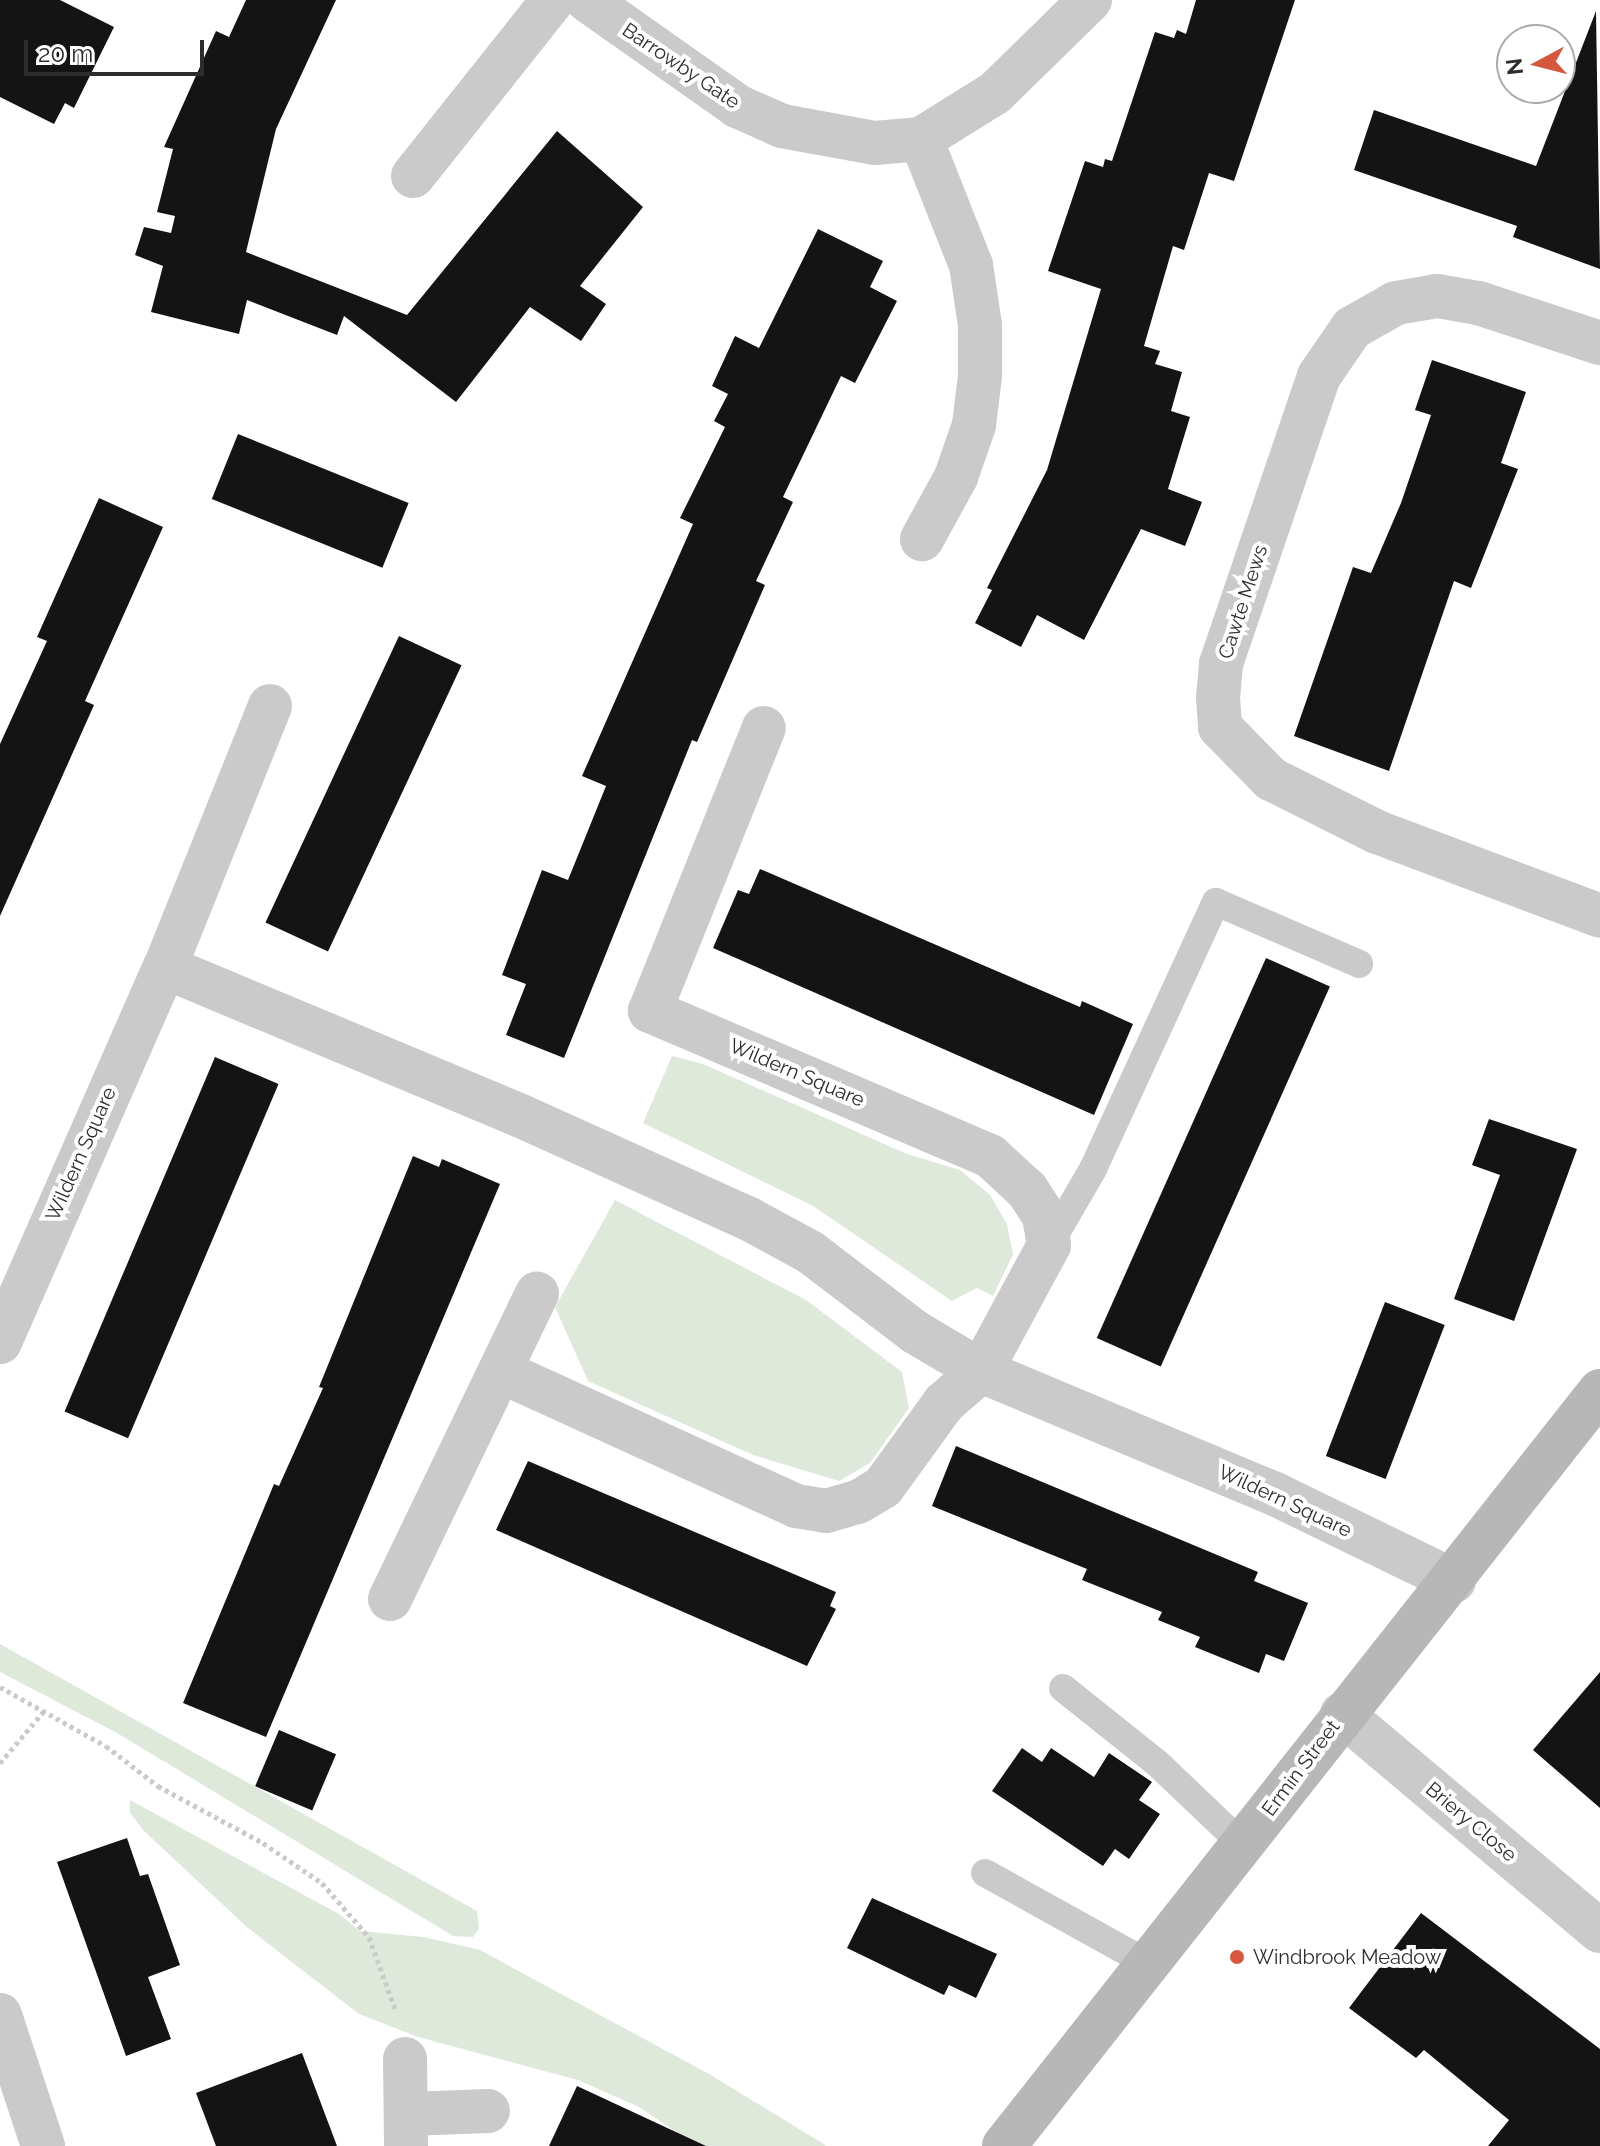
<!DOCTYPE html>
<style>
body{margin:0}
#map{position:relative;width:1600px;height:2146px;overflow:hidden;background:#fff;font-family:Raleway,sans-serif}
div>[style]{position:absolute}
[style*='--x']{left:calc(var(--x)*1px);top:calc(var(--y)*1px);width:calc(var(--w)*1px);rotate:calc(var(--a)*1deg)}
.green>*{inset:0;background:#dfe9db}
.building>*{inset:0;background:#141414;transform-origin:0 0}
.path>*{height:5px;margin-top:-2.5px;transform-origin:0;background:repeating-linear-gradient(90deg,#cacaca 0 4px,transparent 0 8px)}
.service>*{height:28px;margin:-14px;padding:0 14px;transform-origin:14px;border-radius:14px;background:#cacaca}
.minor>*{height:44px;margin:-22px;padding:0 22px;transform-origin:22px;border-radius:22px;background:#cacaca}
.secondary>*{height:44px;margin:-22px;padding:0 22px;transform-origin:22px;border-radius:22px;background:#b7b7b7}
.dots>*{width:22px;height:22px;translate:-50% -50%;box-sizing:border-box;border:4px solid #fff;border-radius:50%}
span{translate:-50% -50%;white-space:nowrap;text-align:center;line-height:1.15;-webkit-text-stroke:8px #fff;paint-order:stroke}
.street-label{font-size:20px;color:#2d2d2d}
.poi-label{font-size:20px;color:#2d2d2d}
.left{translate:0 -50%;text-align:left}
.north{position:absolute;left:1496px;top:24px;width:80px;height:80px;box-sizing:border-box;background:#fff;border:2px solid #ababab;border-radius:50%;rotate:263deg;font-size:22px;font-weight:700;line-height:32px;text-align:center;color:#2d2d2d}
.north::after{content:'';display:block;margin:auto;width:28px;height:36px;background:#d5573d;clip-path:polygon(50% 0,100% 100%,50% 72%,0 100%)}
.scale{position:absolute;left:24px;top:40px;width:180px;height:36px;box-sizing:border-box;border:4px solid #2d2d2d;border-top:0;padding-left:10px;font-size:24px;line-height:28px;white-space:nowrap;color:#2d2d2d;-webkit-text-stroke:6px #fff;paint-order:stroke}
</style>
<div id="map">
<div class="green">
<div style="clip-path:polygon(672px 1056px,703px 1064px,907px 1154px,960px 1170px,990px 1195px,1007px 1224px,1013px 1254px,993px 1296px,977px 1288px,952px 1301px,813px 1206px,643px 1123px)"></div>
<div style="clip-path:polygon(615px 1200px,806px 1300px,902px 1372px,909px 1408px,870px 1463px,839px 1481px,753px 1455px,588px 1381px,555px 1307px)"></div>
<div style="clip-path:polygon(0 1644px,477px 1911px,479px 1929px,473px 1937px,453px 1936px,117px 1733px,0 1672px)"></div>
<div style="clip-path:polygon(130px 1800px,339px 1914px,360px 1931px,424px 1937px,480px 1950px,709px 2074px,827px 2146px,697px 2146px,639px 2107px,578px 2080px,418px 2037px,359px 2014px,248px 1928px,144px 1831px,130px 1813px)"></div>
</div>
<div class="building">
<div style="clip-path:polygon(0 0,60px 0,114px 27px,74px 108px,65px 103px,54px 124px,0 97px)"></div>
<div style="clip-path:polygon(246px 0,336px 0,276px 129px,246px 252px,407px 315px,557px 131px,643px 207px,580px 286px,606px 304px,581px 341px,530px 307px,456px 402px,344px 316px,337px 335px,247px 300px,239px 334px,151px 312px,163px 266px,135px 255px,144px 227px,171px 233px,175px 216px,157px 212px,173px 149px,164px 147px,216px 31px,229px 37px)"></div>
<div style="clip-path:polygon(1196px 0,1295px 0,1234px 181px,1209px 173px,1184px 250px,1173px 246px,1144px 346px,1160px 351px,1155px 364px,1182px 372px,1171px 411px,1190px 417px,1168px 489px,1202px 502px,1185px 546px,1141px 529px,1084px 640px,1037px 615px,1021px 647px,975px 623px,992px 590px,987px 588px,1047px 470px,1101px 289px,1048px 271px,1085px 161px,1103px 167px,1105px 159px,1112px 161px,1155px 32px,1174px 38px,1177px 30px,1186px 34px)"></div>
<div style="clip-path:polygon(1596px 11px,1600px 269px,1513px 237px,1517px 226px,1354px 170px,1374px 110px,1536px 166px)"></div>
<div style="clip-path:polygon(818px 229px,883px 261px,870px 287px,897px 301px,855px 383px,841px 376px,783px 497px,793px 502px,756px 581px,765px 585px,697px 742px,692px 740px,564px 1058px,506px 1035px,526px 984px,502px 975px,542px 870px,568px 880px,606px 786px,582px 776px,693px 524px,680px 518px,725px 427px,714px 421px,728px 394px,712px 386px,735px 336px,759px 348px)"></div>
<div style="clip-path:polygon(1432px 360px,1526px 392px,1501px 463px,1518px 469px,1471px 588px,1454px 581px,1389px 771px,1294px 736px,1353px 567px,1371px 573px,1401px 503px,1431px 415px,1415px 410px)"></div>
<div style="left:238px;top:434px;width:184px;height:70px;rotate:22deg"></div>
<div style="clip-path:polygon(99px 498px,163px 527px,85px 701px,94px 705px,0 916px,0 744px,47px 641px,37px 637px)"></div>
<div style="left:399px;top:636px;width:69px;height:316px;rotate:25deg"></div>
<div style="clip-path:polygon(760px 869px,1080px 1007px,1082px 1001px,1133px 1024px,1094px 1115px,713px 948px,738px 890px,749px 894px)"></div>
<div style="left:1266px;top:958px;width:70px;height:416px;rotate:24deg"></div>
<div style="left:215px;top:1057px;width:69px;height:385px;rotate:23deg"></div>
<div style="clip-path:polygon(1489px 1119px,1577px 1149px,1514px 1321px,1454px 1299px,1500px 1175px,1472px 1165px)"></div>
<div style="clip-path:polygon(413px 1156px,439px 1167px,442px 1159px,500px 1184px,266px 1737px,183px 1703px,274px 1484px,279px 1486px,323px 1388px,319px 1387px)"></div>
<div style="left:1385px;top:1302px;width:64px;height:165px;rotate:21deg"></div>
<div style="clip-path:polygon(956px 1446px,1258px 1572px,1254px 1581px,1308px 1603px,1284px 1661px,1266px 1654px,1259px 1673px,1195px 1647px,1200px 1637px,1158px 1620px,1162px 1612px,1082px 1580px,1087px 1569px,932px 1506px)"></div>
<div style="clip-path:polygon(528px 1461px,836px 1592px,830px 1606px,836px 1609px,807px 1666px,496px 1530px)"></div>
<div style="clip-path:polygon(1600px 1672px,1600px 1808px,1533px 1750px)"></div>
<div style="left:279px;top:1730px;width:62px;height:61px;rotate:23deg"></div>
<div style="clip-path:polygon(1022px 1748px,1042px 1762px,1051px 1748px,1094px 1777px,1109px 1753px,1152px 1782px,1139px 1800px,1160px 1814px,1129px 1859px,1115px 1849px,1103px 1866px,992px 1791px)"></div>
<div style="clip-path:polygon(127px 1838px,140px 1876px,148px 1874px,180px 1965px,148px 1977px,171px 2039px,126px 2056px,57px 1862px)"></div>
<div style="clip-path:polygon(872px 1898px,997px 1954px,976px 1998px,949px 1985px,944px 1995px,847px 1948px)"></div>
<div style="clip-path:polygon(1421px 1913px,1600px 2049px,1600px 2146px,1488px 2146px,1509px 2120px,1424px 2050px,1416px 2058px,1349px 2008px)"></div>
<div style="clip-path:polygon(302px 2053px,337px 2146px,216px 2146px,196px 2093px)"></div>
<div style="clip-path:polygon(577px 2086px,706px 2146px,549px 2146px)"></div>
</div>
<div class="path">
<div style="--x:0;--y:1687;--w:121;--a:29.1"></div>
<div style="--x:106;--y:1746;--w:66;--a:37.6"></div>
<div style="--x:158;--y:1786;--w:119;--a:28.5"></div>
<div style="--x:263;--y:1843;--w:71;--a:34.1"></div>
<div style="--x:322;--y:1883;--w:72;--a:49"></div>
<div style="--x:369;--y:1937;--w:77;--a:70.1"></div>
<div style="--x:0;--y:1763;--w:68;--a:-49.8"></div>
</div>
<div class="service">
<div style="--x:1049;--y:1245;--w:88;--a:-59.9"></div>
<div style="--x:1093;--y:1169;--w:294;--a:-65.3"></div>
<div style="--x:1216;--y:902;--w:156;--a:23.4"></div>
<div style="--x:1063;--y:1688;--w:120;--a:38.6"></div>
<div style="--x:1157;--y:1763;--w:117;--a:43.6"></div>
<div style="--x:985;--y:1873;--w:188;--a:29"></div>
</div>
<div class="minor">
<div style="--x:587;--y:0;--w:184;--a:35.2"></div>
<div style="--x:737;--y:106;--w:49;--a:24"></div>
<div style="--x:782;--y:126;--w:95;--a:10.4"></div>
<div style="--x:875;--y:143;--w:46;--a:-5"></div>
<div style="--x:921;--y:139;--w:136;--a:68.4"></div>
<div style="--x:971;--y:265;--w:61;--a:81.5"></div>
<div style="--x:980;--y:325;--w:51;--a:90"></div>
<div style="--x:980;--y:376;--w:49;--a:97"></div>
<div style="--x:974;--y:425;--w:55;--a:109.1"></div>
<div style="--x:956;--y:477;--w:71;--a:118.7"></div>
<div style="--x:921;--y:139;--w:87;--a:-31.9"></div>
<div style="--x:995;--y:93;--w:133;--a:-44.4"></div>
<div style="--x:413;--y:176;--w:225;--a:-51.5"></div>
<div style="--x:1600;--y:343;--w:128;--a:-161.8"></div>
<div style="--x:1478;--y:303;--w:42;--a:-170.3"></div>
<div style="--x:1437;--y:296;--w:42;--a:170.3"></div>
<div style="--x:1396;--y:303;--w:51;--a:150.4"></div>
<div style="--x:1352;--y:328;--w:58;--a:124.5"></div>
<div style="--x:1319;--y:376;--w:304;--a:108.8"></div>
<div style="--x:1221;--y:664;--w:33;--a:95"></div>
<div style="--x:1218;--y:697;--w:30;--a:86"></div>
<div style="--x:1220;--y:727;--w:73;--a:45.6"></div>
<div style="--x:1271;--y:779;--w:119;--a:26.6"></div>
<div style="--x:1377;--y:832;--w:238;--a:20.6"></div>
<div style="--x:270;--y:706;--w:281;--a:111.9"></div>
<div style="--x:165;--y:967;--w:386;--a:22.7"></div>
<div style="--x:521;--y:1116;--w:250;--a:24.3"></div>
<div style="--x:749;--y:1219;--w:69;--a:28.4"></div>
<div style="--x:810;--y:1252;--w:132;--a:37.3"></div>
<div style="--x:915;--y:1332;--w:77;--a:30.6"></div>
<div style="--x:981;--y:1371;--w:319;--a:22.7"></div>
<div style="--x:1275;--y:1494;--w:199;--a:25.9"></div>
<div style="--x:0;--y:1342;--w:410;--a:-66.3"></div>
<div style="--x:500;--y:1371;--w:325;--a:24.5"></div>
<div style="--x:796;--y:1506;--w:30;--a:9"></div>
<div style="--x:826;--y:1511;--w:33;--a:-16"></div>
<div style="--x:858;--y:1502;--w:29;--a:-31"></div>
<div style="--x:883;--y:1487;--w:104;--a:-54"></div>
<div style="--x:944;--y:1403;--w:49;--a:-40.9"></div>
<div style="--x:981;--y:1371;--w:143;--a:-61.6"></div>
<div style="--x:1049;--y:1245;--w:29;--a:-100"></div>
<div style="--x:1044;--y:1216;--w:31;--a:-123"></div>
<div style="--x:1027;--y:1190;--w:50;--a:-137.4"></div>
<div style="--x:990;--y:1156;--w:370;--a:-156.9"></div>
<div style="--x:650;--y:1011;--w:305;--a:-68.1"></div>
<div style="--x:390;--y:1599;--w:339;--a:-64.3"></div>
<div style="--x:1342;--y:1714;--w:337;--a:40.1"></div>
<div style="--x:0;--y:2015;--w:138;--a:71.8"></div>
<div style="--x:405;--y:2059;--w:87;--a:89.3"></div>
<div style="--x:409;--y:2114;--w:79;--a:-2.2"></div>
</div>
<div class="secondary">
<div style="--x:1004;--y:2146;--w:962;--a:-51.71"></div>
</div>
<div class="dots">
<div style="left:1237px;top:1957px;background:#d5573d"></div>
</div>
<div class="street-label">
<span style="left:681px;top:66px;rotate:34deg">Barrowby Gate</span>
<span style="left:1243px;top:602px;rotate:-72deg">Cawte Mews</span>
<span style="left:797px;top:1073px;rotate:23deg">Wildern Square</span>
<span style="left:81px;top:1154px;rotate:-66deg">Wildern Square</span>
<span style="left:1285px;top:1501px;rotate:25deg">Wildern Square</span>
<span style="left:1301px;top:1768px;rotate:-53deg">Ermin Street</span>
<span style="left:1471px;top:1822px;rotate:40deg">Briery Close</span>
</div>
<div class="poi-label">
<span class="left" style="left:1253px;top:1957px">Windbrook Meadow</span>
</div>
<div class="north">N</div>
<div class="scale">20 m</div>
</div>
